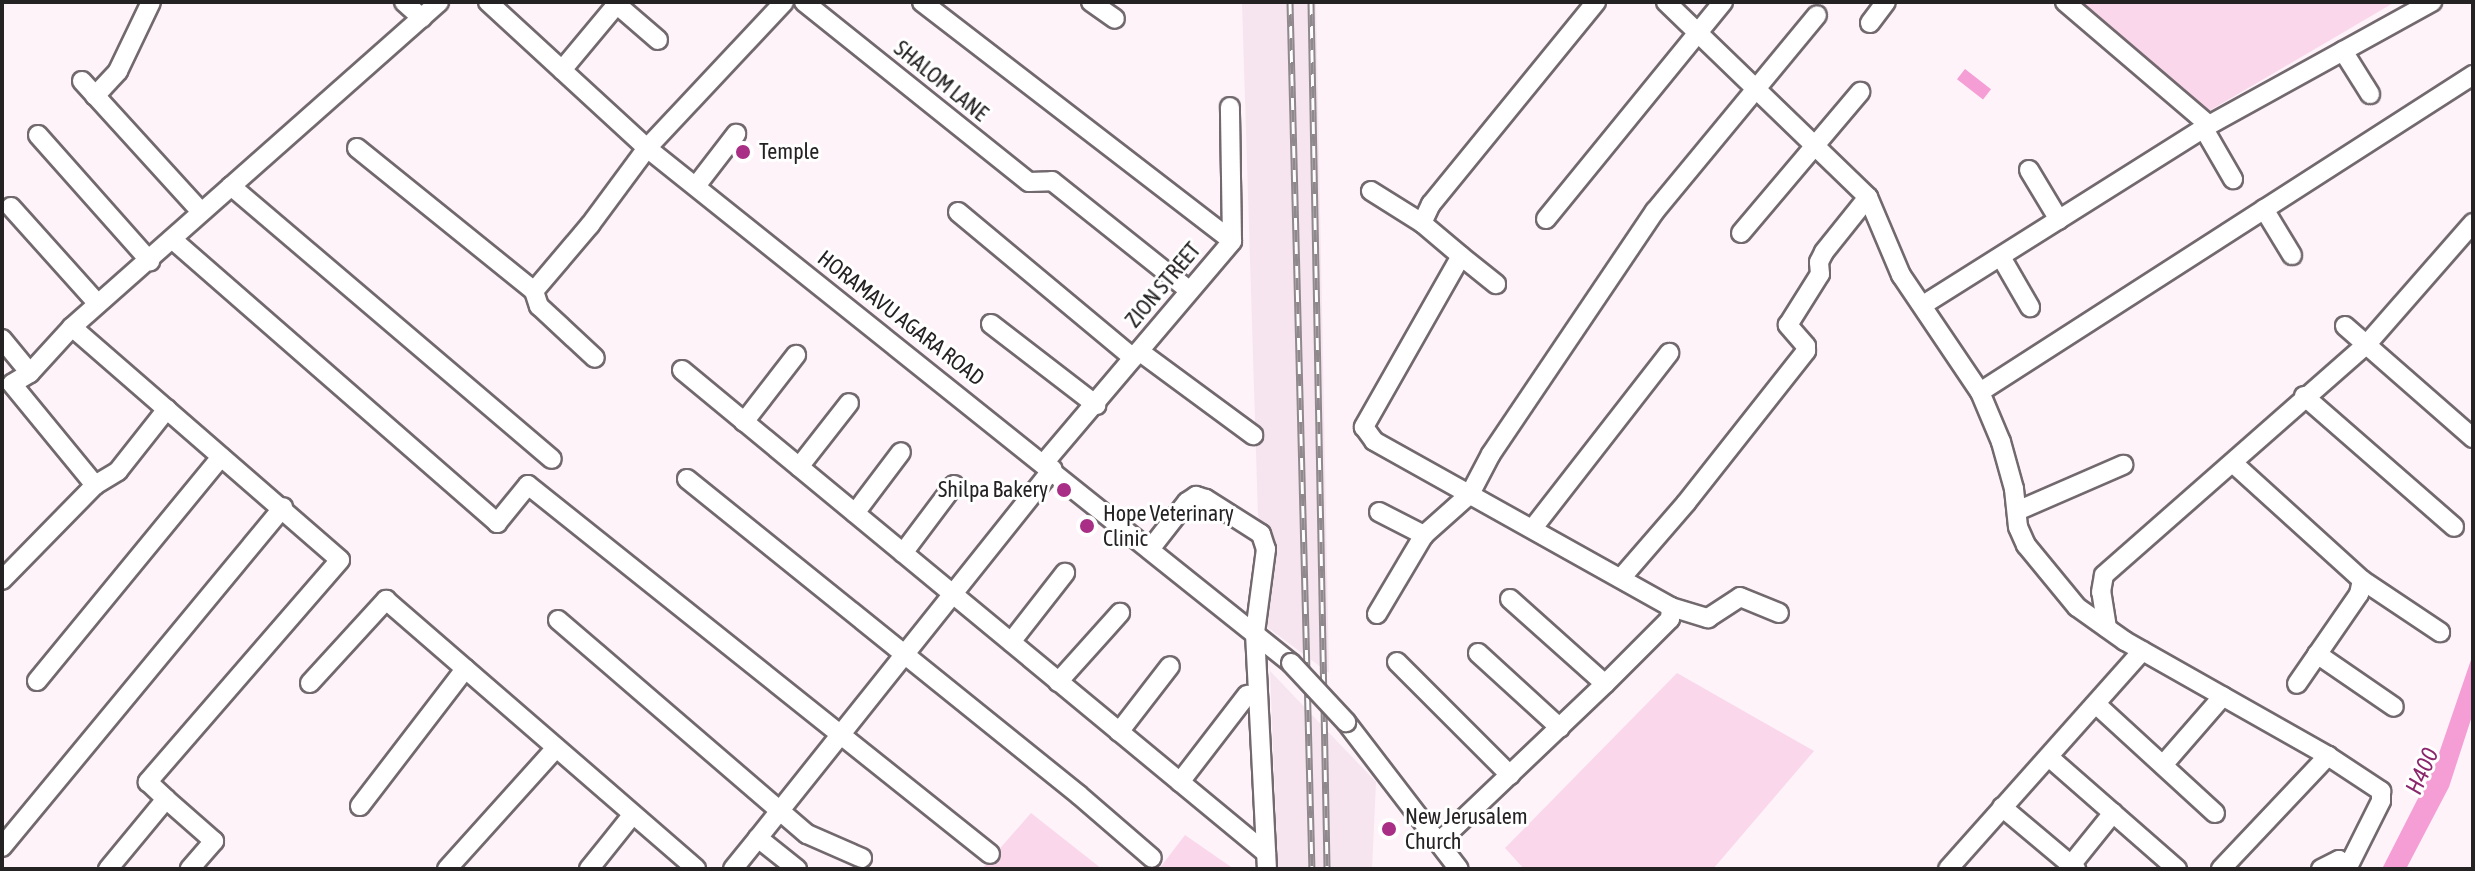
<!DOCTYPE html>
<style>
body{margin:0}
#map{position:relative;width:2475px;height:871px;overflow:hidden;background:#fdf3f9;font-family:"Asap Condensed",sans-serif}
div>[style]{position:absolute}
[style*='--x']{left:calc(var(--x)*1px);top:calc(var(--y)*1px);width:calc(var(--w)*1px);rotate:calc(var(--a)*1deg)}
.built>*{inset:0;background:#f6e4ee}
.green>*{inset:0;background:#fbd7ec}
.water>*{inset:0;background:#f59dd5;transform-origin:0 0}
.roads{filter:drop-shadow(2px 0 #72696e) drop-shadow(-2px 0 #72696e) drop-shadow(0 2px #72696e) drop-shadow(0 -2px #72696e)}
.minor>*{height:18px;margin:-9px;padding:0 9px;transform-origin:9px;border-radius:9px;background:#fff}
.rail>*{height:7px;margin-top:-3.5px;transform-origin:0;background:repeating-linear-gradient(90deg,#fff 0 12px,#8f898d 0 24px);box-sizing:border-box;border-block:2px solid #8f898d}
.bridges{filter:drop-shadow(2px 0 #72696e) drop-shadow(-2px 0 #72696e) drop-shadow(0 2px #72696e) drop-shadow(0 -2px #72696e)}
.minor-bridge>*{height:18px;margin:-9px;padding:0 9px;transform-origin:9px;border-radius:9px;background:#fff}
.dots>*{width:22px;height:22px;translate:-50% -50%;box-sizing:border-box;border:4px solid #fff;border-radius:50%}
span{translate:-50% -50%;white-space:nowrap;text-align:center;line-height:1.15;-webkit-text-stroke:6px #fff;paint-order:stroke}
.street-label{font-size:22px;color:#252224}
.poi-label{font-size:22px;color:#252224}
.left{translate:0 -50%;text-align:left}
.right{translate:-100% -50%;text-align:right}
.water-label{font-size:24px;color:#89266c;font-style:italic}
.frame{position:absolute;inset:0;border:4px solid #252224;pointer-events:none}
</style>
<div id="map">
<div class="built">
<div style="clip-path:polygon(1242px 2px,1316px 2px,1329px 673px,1263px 624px,1271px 550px,1258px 515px)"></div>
<div style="clip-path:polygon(1270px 671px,1376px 782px,1372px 869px,1278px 869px)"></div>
</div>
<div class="green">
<div style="clip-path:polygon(2079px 2px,2395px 2px,2209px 111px)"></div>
<div style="clip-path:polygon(1677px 673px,1814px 751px,1713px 869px,1524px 869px,1505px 848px)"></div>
<div style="clip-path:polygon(1031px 813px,1102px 869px,982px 869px)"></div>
<div style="clip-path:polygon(1185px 835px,1234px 869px,1159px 869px)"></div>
</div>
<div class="water">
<div style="left:1965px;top:69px;width:33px;height:13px;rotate:38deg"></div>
<div style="clip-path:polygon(2473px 654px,2473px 713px,2449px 787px,2406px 869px,2382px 869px,2435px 765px)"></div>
</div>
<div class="roads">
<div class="minor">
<div style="--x:404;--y:2;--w:24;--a:42"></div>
<div style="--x:488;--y:2;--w:216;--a:42.6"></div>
<div style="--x:647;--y:148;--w:825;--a:38.65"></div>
<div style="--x:614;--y:2;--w:58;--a:40.8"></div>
<div style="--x:804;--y:2;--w:288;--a:38.7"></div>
<div style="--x:1029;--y:182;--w:23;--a:-2"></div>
<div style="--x:1052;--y:181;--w:176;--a:38.6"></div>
<div style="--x:922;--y:2;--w:391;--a:37.6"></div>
<div style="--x:1091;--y:2;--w:29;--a:35"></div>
<div style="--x:1596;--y:2;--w:261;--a:129.2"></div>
<div style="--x:1431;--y:204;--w:21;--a:115"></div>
<div style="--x:1422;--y:223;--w:51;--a:40.2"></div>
<div style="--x:1461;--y:256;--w:197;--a:119.6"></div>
<div style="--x:1364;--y:427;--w:17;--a:54"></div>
<div style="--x:1374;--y:441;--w:340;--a:29.2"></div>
<div style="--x:1671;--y:607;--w:39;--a:17"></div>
<div style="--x:1708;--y:618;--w:38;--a:-33"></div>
<div style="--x:1740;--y:597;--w:42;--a:22.3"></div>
<div style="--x:1666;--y:2;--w:281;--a:44"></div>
<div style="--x:1868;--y:197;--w:85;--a:67.1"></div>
<div style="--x:1901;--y:275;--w:141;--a:56"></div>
<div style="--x:1980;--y:392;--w:54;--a:67.2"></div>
<div style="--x:2001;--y:442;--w:49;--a:74.5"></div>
<div style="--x:2014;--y:489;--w:38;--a:84"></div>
<div style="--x:2018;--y:527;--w:20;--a:66"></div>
<div style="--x:2026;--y:545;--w:80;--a:50.6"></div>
<div style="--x:2077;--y:607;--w:59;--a:35.3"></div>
<div style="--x:2125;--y:641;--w:233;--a:29.5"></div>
<div style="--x:2328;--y:756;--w:64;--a:33.4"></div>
<div style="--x:2381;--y:791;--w:10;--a:90"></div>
<div style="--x:2381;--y:801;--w:76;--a:116.6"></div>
<div style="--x:2065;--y:2;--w:189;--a:40.5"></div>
<div style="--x:1870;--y:23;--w:26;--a:-53"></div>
<div style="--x:2343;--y:51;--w:51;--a:57.9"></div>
<div style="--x:562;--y:70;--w:86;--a:-50.2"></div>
<div style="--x:82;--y:81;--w:177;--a:47.7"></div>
<div style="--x:95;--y:96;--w:34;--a:-47"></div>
<div style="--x:118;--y:71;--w:76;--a:-64.4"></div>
<div style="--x:2204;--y:129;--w:58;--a:59.9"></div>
<div style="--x:38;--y:135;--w:169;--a:48.4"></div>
<div style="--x:357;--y:148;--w:228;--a:38.9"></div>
<div style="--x:534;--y:291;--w:16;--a:72"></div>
<div style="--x:539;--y:306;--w:76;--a:42.9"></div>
<div style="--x:2029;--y:170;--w:58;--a:59"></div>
<div style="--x:231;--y:186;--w:421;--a:40.4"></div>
<div style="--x:696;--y:186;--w:66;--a:-52.4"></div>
<div style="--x:1371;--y:191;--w:60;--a:32.1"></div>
<div style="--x:11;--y:207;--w:130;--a:48.1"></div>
<div style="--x:2264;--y:209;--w:54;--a:58.7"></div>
<div style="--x:958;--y:212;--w:228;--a:39.8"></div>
<div style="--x:1546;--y:219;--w:280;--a:-50.8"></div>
<div style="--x:1741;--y:233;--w:185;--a:-49.8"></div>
<div style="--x:172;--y:239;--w:432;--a:41.1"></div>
<div style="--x:497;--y:523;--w:49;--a:-50.8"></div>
<div style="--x:528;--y:485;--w:591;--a:38.61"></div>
<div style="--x:1461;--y:256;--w:45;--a:38.7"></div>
<div style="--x:2001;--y:257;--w:58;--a:59.9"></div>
<div style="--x:534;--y:291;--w:87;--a:-49.7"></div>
<div style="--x:590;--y:225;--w:96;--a:-53.5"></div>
<div style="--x:647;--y:148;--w:200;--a:-46.8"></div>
<div style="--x:1923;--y:305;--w:338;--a:-32.2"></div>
<div style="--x:2209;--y:125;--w:255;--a:-28.9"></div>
<div style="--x:991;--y:324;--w:133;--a:37.6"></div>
<div style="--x:2345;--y:326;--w:170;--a:41.2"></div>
<div style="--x:72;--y:327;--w:355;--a:41"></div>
<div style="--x:340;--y:560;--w:294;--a:130.9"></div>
<div style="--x:148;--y:782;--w:25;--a:43"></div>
<div style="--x:166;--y:799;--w:91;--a:129.6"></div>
<div style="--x:2;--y:339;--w:44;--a:50.5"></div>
<div style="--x:30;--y:373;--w:62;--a:-47.6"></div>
<div style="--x:72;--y:327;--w:490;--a:-41.5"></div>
<div style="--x:1139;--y:351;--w:142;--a:36.4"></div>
<div style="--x:682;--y:370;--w:758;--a:39.59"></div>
<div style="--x:30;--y:373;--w:21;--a:149"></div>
<div style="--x:12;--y:384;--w:131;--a:50.6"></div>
<div style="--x:1980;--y:392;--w:586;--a:-32.74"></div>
<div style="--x:2304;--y:396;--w:199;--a:41.1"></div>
<div style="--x:744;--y:422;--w:85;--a:-52.2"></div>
<div style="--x:1044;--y:463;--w:291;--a:-49.7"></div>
<div style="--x:1232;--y:241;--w:134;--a:-90.9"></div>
<div style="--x:2233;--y:463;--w:174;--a:42.2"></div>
<div style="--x:2362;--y:580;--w:14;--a:102"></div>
<div style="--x:2359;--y:594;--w:109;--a:124.6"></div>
<div style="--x:799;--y:467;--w:81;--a:-52"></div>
<div style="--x:687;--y:479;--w:504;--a:38.87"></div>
<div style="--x:1079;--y:795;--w:96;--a:40.8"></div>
<div style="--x:2017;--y:511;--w:116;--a:-23.5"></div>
<div style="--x:1379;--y:512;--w:51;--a:27.1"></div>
<div style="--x:855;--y:513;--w:76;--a:-53"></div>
<div style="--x:1533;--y:528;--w:222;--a:-52.1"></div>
<div style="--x:1151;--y:548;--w:58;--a:-52"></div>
<div style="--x:1187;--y:502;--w:11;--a:-34"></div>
<div style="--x:1196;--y:496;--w:10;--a:17"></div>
<div style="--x:1206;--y:499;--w:65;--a:32.5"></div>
<div style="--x:1261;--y:534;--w:16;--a:72"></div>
<div style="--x:1266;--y:549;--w:85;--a:97.5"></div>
<div style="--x:1255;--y:633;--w:236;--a:87.1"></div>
<div style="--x:903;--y:553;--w:85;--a:-53.1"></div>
<div style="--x:1622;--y:577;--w:98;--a:-49.1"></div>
<div style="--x:1686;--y:503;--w:194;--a:-51.7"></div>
<div style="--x:1806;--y:351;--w:5;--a:-90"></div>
<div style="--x:1806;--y:346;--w:28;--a:-131"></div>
<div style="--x:1788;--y:325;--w:60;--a:-57.9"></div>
<div style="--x:1820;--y:274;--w:12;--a:-95"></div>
<div style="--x:1819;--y:262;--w:11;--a:-63"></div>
<div style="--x:1824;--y:252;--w:70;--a:-51.3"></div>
<div style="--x:2;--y:580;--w:133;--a:-45.6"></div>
<div style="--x:95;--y:485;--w:27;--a:-31"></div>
<div style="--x:118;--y:471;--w:79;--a:-51.7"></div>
<div style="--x:2362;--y:580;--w:94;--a:33.7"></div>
<div style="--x:1510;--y:599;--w:127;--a:41.8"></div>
<div style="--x:1377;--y:614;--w:92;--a:-59.3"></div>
<div style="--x:1424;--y:535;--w:62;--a:-41.7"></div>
<div style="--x:1470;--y:494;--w:45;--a:-62.3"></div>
<div style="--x:1491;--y:454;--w:293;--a:-56"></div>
<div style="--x:1655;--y:211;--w:254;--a:-50.4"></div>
<div style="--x:558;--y:620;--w:328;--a:40.7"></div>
<div style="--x:807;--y:834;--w:60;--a:23.6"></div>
<div style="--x:2107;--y:628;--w:36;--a:-99"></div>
<div style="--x:2101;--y:592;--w:17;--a:-80"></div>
<div style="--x:2104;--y:575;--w:350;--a:-41.3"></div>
<div style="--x:2367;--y:344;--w:161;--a:-48.8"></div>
<div style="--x:1011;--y:642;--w:88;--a:-52"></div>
<div style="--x:1478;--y:653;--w:111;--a:42.4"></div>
<div style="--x:2317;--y:654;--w:93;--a:34.5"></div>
<div style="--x:1397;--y:662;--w:160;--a:45"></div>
<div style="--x:37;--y:681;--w:290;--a:-50.6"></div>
<div style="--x:1058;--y:682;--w:93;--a:-48.1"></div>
<div style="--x:310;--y:683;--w:113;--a:-47.5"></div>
<div style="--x:386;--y:600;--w:410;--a:40.9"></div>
<div style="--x:2097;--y:705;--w:160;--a:42.5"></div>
<div style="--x:1346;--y:722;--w:185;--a:52.5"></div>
<div style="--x:1119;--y:732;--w:83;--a:-52.3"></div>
<div style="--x:2050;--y:758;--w:169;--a:41.2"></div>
<div style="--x:2163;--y:765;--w:91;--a:-49"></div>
<div style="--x:1180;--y:782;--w:110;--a:-52.4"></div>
<div style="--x:166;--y:799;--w:64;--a:41.2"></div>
<div style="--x:214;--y:841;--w:37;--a:131"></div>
<div style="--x:360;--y:806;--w:173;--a:-52.5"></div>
<div style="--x:2002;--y:807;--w:97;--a:40"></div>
<div style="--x:1439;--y:842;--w:229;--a:-43.6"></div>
<div style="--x:1605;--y:684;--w:92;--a:-45"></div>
<div style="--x:1670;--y:619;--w:12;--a:-85"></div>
<div style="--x:2;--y:847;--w:441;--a:-50.4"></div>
<div style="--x:2071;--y:865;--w:67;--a:-51.1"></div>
<div style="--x:447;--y:869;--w:163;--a:-48"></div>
<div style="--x:589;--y:869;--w:70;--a:-51.3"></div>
<div style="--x:733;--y:869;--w:40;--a:-51"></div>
<div style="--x:797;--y:869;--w:50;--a:-141.5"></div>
<div style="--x:758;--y:838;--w:472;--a:-51.4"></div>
<div style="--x:1948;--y:869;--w:292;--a:-48.3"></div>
<div style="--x:2221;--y:869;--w:156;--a:-46.6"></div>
<div style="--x:2321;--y:869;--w:20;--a:-27"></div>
<div style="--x:2339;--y:860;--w:11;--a:41"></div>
</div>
</div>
<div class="rail">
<div style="--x:1290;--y:2;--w:867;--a:88.55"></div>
<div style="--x:1311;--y:2;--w:867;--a:88.94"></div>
</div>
<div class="bridges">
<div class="minor-bridge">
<div style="--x:1291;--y:663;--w:81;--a:47"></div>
</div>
</div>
<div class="dots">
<div style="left:743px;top:152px;background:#a82f85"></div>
<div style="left:1064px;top:490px;background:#a82f85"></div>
<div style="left:1087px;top:526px;background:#a82f85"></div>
<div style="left:1389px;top:829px;background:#a82f85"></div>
</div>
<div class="street-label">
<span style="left:941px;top:81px;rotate:39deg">SHALOM LANE</span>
<span style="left:1163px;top:285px;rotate:-50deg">ZION STREET</span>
<span style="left:901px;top:318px;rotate:38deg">HORAMAVU AGARA ROAD</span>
</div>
<div class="poi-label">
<span class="left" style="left:759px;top:152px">Temple</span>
<span class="right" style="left:1048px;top:490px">Shilpa Bakery</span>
<span class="left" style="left:1103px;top:526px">Hope Veterinary<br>Clinic</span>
<span class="left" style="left:1405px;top:829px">New Jerusalem<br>Church</span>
</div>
<div class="water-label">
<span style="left:2422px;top:771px;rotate:-66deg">H400</span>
</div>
<div class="frame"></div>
</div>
